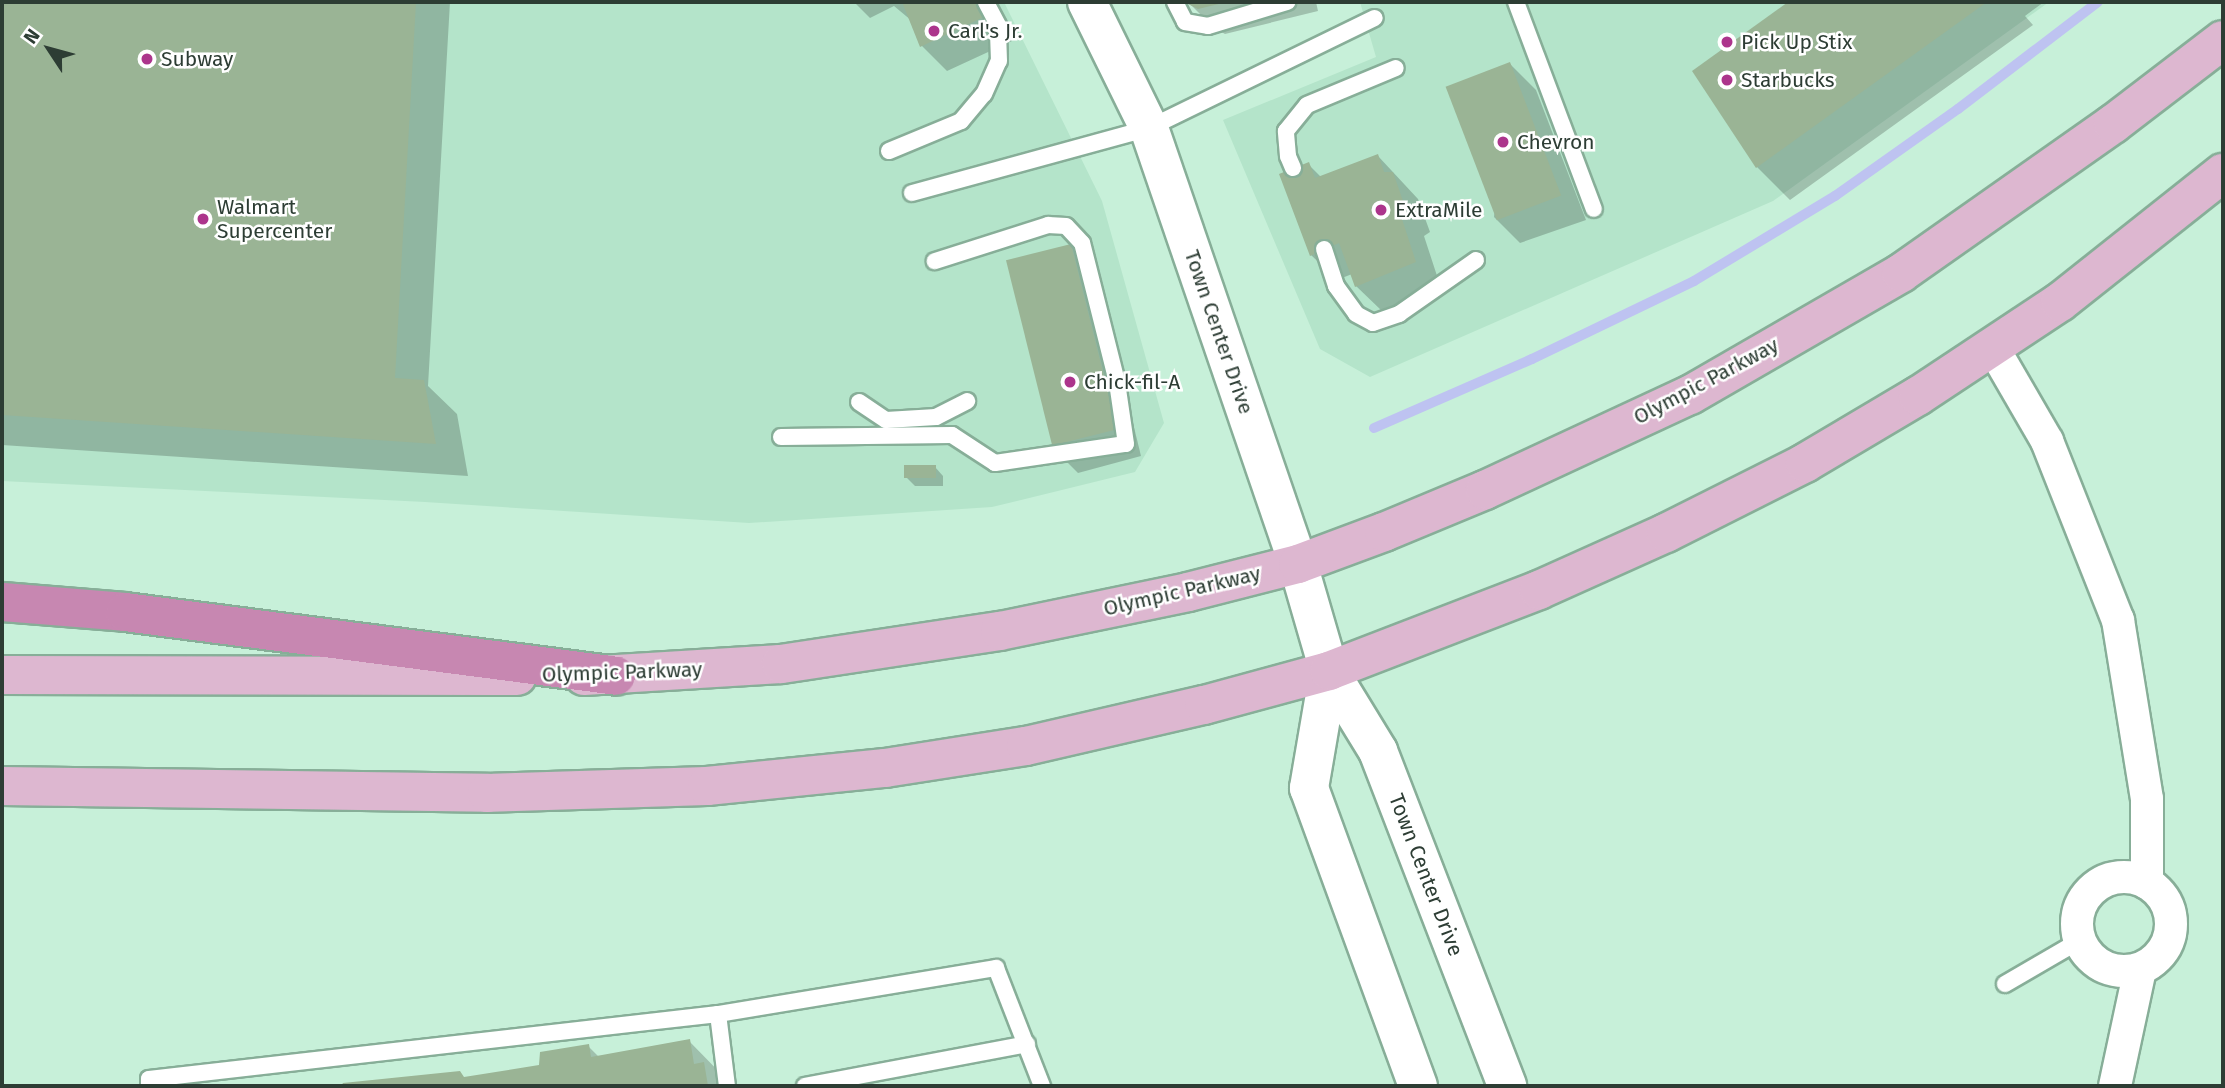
<!DOCTYPE html>
<style>
body{margin:0}
#map{position:relative;width:2225px;height:1088px;overflow:hidden;background:#c7f0d9;font-family:"Fira Sans",sans-serif}
div>[style]{position:absolute}
[style*='--x']{left:calc(var(--x)*1px);top:calc(var(--y)*1px);width:calc(var(--w)*1px);rotate:calc(var(--a)*1deg)}
.built>*{inset:0;background:#b4e4ca}
.shadow>*{inset:0;background:#0003}
.stream>*{height:10px;margin:-5px;padding:0 5px;transform-origin:5px;border-radius:5px;background:#bec3f1}
.building>*{inset:0;background:#9ab495;transform-origin:0 0}
.roads{filter:drop-shadow(2px 0 #87ae98) drop-shadow(-2px 0 #87ae98) drop-shadow(0 2px #87ae98) drop-shadow(0 -2px #87ae98)}
.service>*{height:16px;margin:-8px;padding:0 8px;transform-origin:8px;border-radius:8px;background:#fff}
.minor>*{height:32px;margin:-16px;padding:0 16px;transform-origin:16px;border-radius:16px;background:#fff}
.minor>.ring{margin:-16px;padding:0;box-sizing:content-box;background:none;border:32px solid #fff;border-radius:50%}
.tertiary>*{height:38px;margin:-19px;padding:0 19px;transform-origin:19px;border-radius:19px;background:#fff}
.primary>*{height:38px;margin:-19px;padding:0 19px;transform-origin:19px;border-radius:19px;background:#ddb7d0}
.motorway>*{height:38px;margin:-19px;padding:0 19px;transform-origin:19px;border-radius:19px;background:#c787b1}
.dots>*{width:19px;height:19px;translate:-50% -50%;box-sizing:border-box;border:4px solid #fff;border-radius:50%}
span{translate:-50% -50%;white-space:nowrap;text-align:center;line-height:1.15;-webkit-text-stroke:5px #fff;paint-order:stroke}
.poi-label{font-size:21px;color:#2d3d34}
.left{translate:0 -50%;text-align:left}
.street-label{font-size:21px;color:#2d3d34}
.frame{position:absolute;inset:0;border:4px solid #2d3d34;pointer-events:none}
.north{position:absolute;left:14px;top:14px;width:70px;height:70px;-webkit-text-stroke:5px #fff;paint-order:stroke;rotate:306deg;font-size:19px;font-weight:700;line-height:28px;text-align:center;color:#2d3d34}
.north::after{content:'';display:block;margin:auto;width:24px;height:32px;background:#2d3d34;clip-path:polygon(50% 0,100% 100%,50% 72%,0 100%)}
</style>
<div id="map">
<div class="built">
<div style="clip-path:polygon(2px 2px,1004px 2px,1102px 201px,1164px 423px,1135px 472px,992px 507px,749px 523px,425px 502px,2px 481px)"></div>
<div style="clip-path:polygon(1360px 2px,2049px 2px,1773px 201px,1370px 377px,1320px 349px,1223px 120px,1376px 57px)"></div>
</div>
<div class="shadow">
<div style="clip-path:polygon(2px 2px,450px 2px,428px 386px,457px 414px,468px 476px,2px 445px)"></div>
<div style="clip-path:polygon(854px 2px,990px 2px,1012px 41px,947px 71px,922px 46px,912px 21px,894px 6px,870px 18px)"></div>
<div style="clip-path:polygon(1188px 2px,1316px 2px,1318px 11px,1225px 34px,1214px 28px)"></div>
<div style="clip-path:polygon(1791px 2px,2044px 2px,2025px 16px,2033px 25px,1790px 200px,1757px 167px,1694px 72px)"></div>
<div style="clip-path:polygon(1510px 64px,1536px 90px,1586px 220px,1520px 243px,1494px 217px)"></div>
<div style="clip-path:polygon(1378px 156px,1418px 199px,1430px 232px,1424px 236px,1441px 288px,1382px 311px,1356px 286px,1352px 274px,1337px 280px,1311px 255px,1308px 164px,1322px 178px)"></div>
<div style="clip-path:polygon(1070px 245px,1096px 271px,1141px 456px,1078px 473px,1052px 447px)"></div>
<div style="clip-path:polygon(935px 467px,943px 476px,943px 486px,915px 486px,906px 477px)"></div>
<div style="clip-path:polygon(689px 1041px,733px 1086px,343px 1086px,464px 1078px,540px 1067px,588px 1046px,599px 1057px)"></div>
</div>
<div class="stream">
<div style="--x:1374;--y:428;--w:172;--a:-23.6"></div>
<div style="--x:1532;--y:359;--w:180;--a:-25.7"></div>
<div style="--x:1694;--y:281;--w:165;--a:-31.1"></div>
<div style="--x:1835;--y:196;--w:151;--a:-35.3"></div>
<div style="--x:1958;--y:109;--w:176;--a:-37.4"></div>
</div>
<div class="building">
<div style="clip-path:polygon(2px 2px,416px 2px,395px 378px,424px 380px,436px 444px,2px 415px)"></div>
<div style="clip-path:polygon(902px 2px,980px 2px,988px 15px,920px 47px)"></div>
<div style="clip-path:polygon(1184px 2px,1223px 2px,1223px 3px,1198px 9px)"></div>
<div style="clip-path:polygon(1788px 2px,1987px 2px,1756px 168px,1692px 71px)"></div>
<div style="left:1510px;top:62px;width:143px;height:69px;rotate:69deg"></div>
<div style="clip-path:polygon(1378px 154px,1384px 172px,1393px 172px,1405px 207px,1399px 210px,1416px 262px,1355px 287px,1339px 243px,1310px 256px,1279px 174px,1309px 162px,1315px 178px)"></div>
<div style="left:1071px;top:244px;width:191px;height:67px;rotate:76deg"></div>
<div style="left:904px;top:465px;width:32px;height:13px"></div>
<div style="clip-path:polygon(690px 1039px,694px 1064px,704px 1062px,708px 1086px,341px 1086px,343px 1083px,460px 1071px,464px 1077px,539px 1065px,540px 1052px,589px 1044px,591px 1057px)"></div>
</div>
<div class="roads">
<div class="service">
<div style="--x:1175;--y:2;--w:22;--a:63"></div>
<div style="--x:1185;--y:22;--w:23;--a:10"></div>
<div style="--x:1208;--y:26;--w:83;--a:-16.9"></div>
<div style="--x:1516;--y:2;--w:221;--a:69.4"></div>
<div style="--x:889;--y:151;--w:78;--a:-22.6"></div>
<div style="--x:961;--y:121;--w:35;--a:-50"></div>
<div style="--x:984;--y:94;--w:36;--a:-66"></div>
<div style="--x:999;--y:61;--w:36;--a:-92"></div>
<div style="--x:998;--y:25;--w:26;--a:-118"></div>
<div style="--x:1293;--y:168;--w:13;--a:-113"></div>
<div style="--x:1288;--y:156;--w:25;--a:-95"></div>
<div style="--x:1286;--y:131;--w:33;--a:-51"></div>
<div style="--x:1307;--y:105;--w:96;--a:-22.6"></div>
<div style="--x:912;--y:193;--w:246;--a:-15.3"></div>
<div style="--x:1149;--y:128;--w:251;--a:-26"></div>
<div style="--x:1324;--y:249;--w:39;--a:72"></div>
<div style="--x:1336;--y:286;--w:34;--a:54"></div>
<div style="--x:1356;--y:314;--w:19;--a:28"></div>
<div style="--x:1373;--y:323;--w:28;--a:-19"></div>
<div style="--x:1399;--y:314;--w:94;--a:-35"></div>
<div style="--x:859;--y:402;--w:32;--a:34"></div>
<div style="--x:886;--y:420;--w:50;--a:-3.4"></div>
<div style="--x:936;--y:417;--w:35;--a:-27"></div>
<div style="--x:781;--y:437;--w:171;--a:-0.7"></div>
<div style="--x:952;--y:435;--w:51;--a:33.1"></div>
<div style="--x:995;--y:463;--w:132;--a:-8.3"></div>
<div style="--x:1126;--y:444;--w:63;--a:-98.3"></div>
<div style="--x:1117;--y:382;--w:143;--a:-104.1"></div>
<div style="--x:1082;--y:243;--w:23;--a:-133"></div>
<div style="--x:1066;--y:226;--w:18;--a:-177"></div>
<div style="--x:1048;--y:225;--w:119;--a:162.3"></div>
<div style="--x:2005;--y:984;--w:86;--a:-30.2"></div>
<div style="--x:718;--y:1014;--w:282;--a:-9.4"></div>
<div style="--x:996;--y:968;--w:127;--a:68.7"></div>
<div style="--x:149;--y:1086;--w:7;--a:-90"></div>
<div style="--x:149;--y:1079;--w:573;--a:-6.52"></div>
<div style="--x:718;--y:1014;--w:73;--a:82.9"></div>
<div style="--x:805;--y:1086;--w:226;--a:-10.7"></div>
</div>
<div class="minor">
<div style="--x:1992;--y:346;--w:110;--a:59.9"></div>
<div style="--x:2047;--y:441;--w:193;--a:68.4"></div>
<div style="--x:2118;--y:620;--w:181;--a:80.8"></div>
<div style="--x:2147;--y:799;--w:84;--a:90"></div>
<div class="ring" style="left:2077px;top:877px;width:62px;height:62px"></div>
<div style="--x:2115;--y:1086;--w:120;--a:-77.9"></div>
</div>
<div class="tertiary">
<div style="--x:1087;--y:2;--w:140;--a:63.8"></div>
<div style="--x:1149;--y:128;--w:461;--a:71.1"></div>
<div style="--x:1298;--y:564;--w:111;--a:73.8"></div>
<div style="--x:1329;--y:671;--w:94;--a:58.5"></div>
<div style="--x:1378;--y:751;--w:359;--a:68.9"></div>
<div style="--x:1329;--y:671;--w:119;--a:99.7"></div>
<div style="--x:1309;--y:788;--w:317;--a:69.9"></div>
</div>
<div class="primary">
<div style="--x:2;--y:675;--w:515;--a:0.11"></div>
<div style="--x:584;--y:676;--w:197;--a:-3.5"></div>
<div style="--x:781;--y:664;--w:221;--a:-8.6"></div>
<div style="--x:1000;--y:631;--w:192;--a:-11.7"></div>
<div style="--x:1188;--y:592;--w:114;--a:-14.3"></div>
<div style="--x:1298;--y:564;--w:92;--a:-20.4"></div>
<div style="--x:1384;--y:532;--w:109;--a:-22.6"></div>
<div style="--x:1485;--y:490;--w:226;--a:-24.9"></div>
<div style="--x:1690;--y:395;--w:244;--a:-30"></div>
<div style="--x:1901;--y:273;--w:259;--a:-35.1"></div>
<div style="--x:2113;--y:124;--w:138;--a:-37.4"></div>
<div style="--x:2;--y:786;--w:485;--a:0.8"></div>
<div style="--x:487;--y:793;--w:220;--a:-1.8"></div>
<div style="--x:707;--y:786;--w:179;--a:-5.8"></div>
<div style="--x:885;--y:768;--w:143;--a:-8.9"></div>
<div style="--x:1026;--y:746;--w:183;--a:-13"></div>
<div style="--x:1204;--y:705;--w:130;--a:-15.2"></div>
<div style="--x:1329;--y:671;--w:225;--a:-21.1"></div>
<div style="--x:1539;--y:590;--w:139;--a:-24.2"></div>
<div style="--x:1666;--y:533;--w:156;--a:-26.7"></div>
<div style="--x:1805;--y:463;--w:131;--a:-30.7"></div>
<div style="--x:1918;--y:396;--w:170;--a:-33.5"></div>
<div style="--x:2060;--y:302;--w:208;--a:-38.4"></div>
</div>
<div class="motorway">
<div style="--x:2;--y:602;--w:123;--a:4.6"></div>
<div style="--x:125;--y:612;--w:495;--a:7.4"></div>
</div>
</div>
<div class="dots">
<div style="left:934px;top:31px;background:#ac358c"></div>
<div style="left:1727px;top:42px;background:#ac358c"></div>
<div style="left:147px;top:59px;background:#ac358c"></div>
<div style="left:1727px;top:80px;background:#ac358c"></div>
<div style="left:1503px;top:142px;background:#ac358c"></div>
<div style="left:1381px;top:210px;background:#ac358c"></div>
<div style="left:203px;top:219px;background:#ac358c"></div>
<div style="left:1070px;top:382px;background:#ac358c"></div>
</div>
<div class="poi-label">
<span class="left" style="left:948px;top:31px">Carl's Jr.</span>
<span class="left" style="left:1741px;top:42px">Pick Up Stix</span>
<span class="left" style="left:161px;top:59px">Subway</span>
<span class="left" style="left:1741px;top:80px">Starbucks</span>
<span class="left" style="left:1517px;top:142px">Chevron</span>
<span class="left" style="left:217px;top:219px">Walmart<br>Supercenter</span>
<span class="left" style="left:1395px;top:210px">ExtraMile</span>
<span class="left" style="left:1084px;top:382px">Chick-fil-A</span>
</div>
<div class="street-label">
<span style="left:1219px;top:332px;rotate:71deg">Town Center Drive</span>
<span style="left:1706px;top:381px;rotate:-28deg">Olympic Parkway</span>
<span style="left:1182px;top:591px;rotate:-13deg">Olympic Parkway</span>
<span style="left:622px;top:672px;rotate:-2deg">Olympic Parkway</span>
<span style="left:1426px;top:875px;rotate:69deg">Town Center Drive</span>
</div>
<div class="frame"></div>
<div class="north">N</div>
</div>
